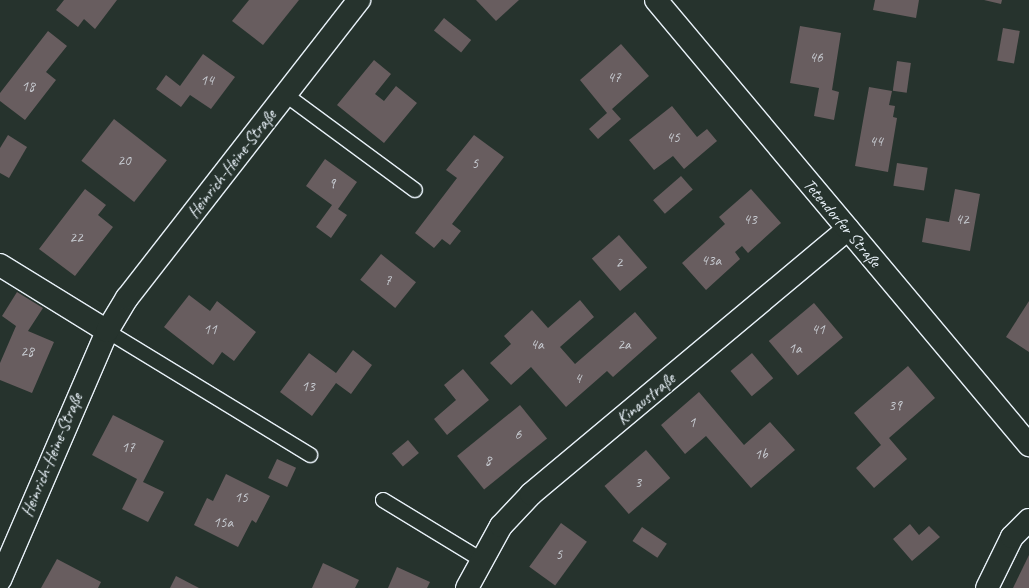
<!DOCTYPE html>
<meta charset="utf-8">
<style>
body{margin:0}
#map{position:relative;width:1029px;height:588px;overflow:hidden;background:#26332d;font-family:Caveat,sans-serif}
div>[style]{position:absolute}
[style*='--x']{left:calc(var(--x)*1px);top:calc(var(--y)*1px);width:calc(var(--w)*1px);rotate:calc(var(--a)*1deg)}
.building>*{inset:0;background:#685d5f;transform-origin:0 0}
.roads{filter:drop-shadow(1px 0 #e8f1f8) drop-shadow(-1px 0 #e8f1f8) drop-shadow(0 1px #e8f1f8) drop-shadow(0 -1px #e8f1f8)}
.service>*{height:14px;margin:-7px;padding:0 7px;transform-origin:7px;border-radius:7px;background:#26332d}
.minor>*{height:22px;margin:-11px;padding:0 11px;transform-origin:11px;border-radius:11px;background:#26332d}
.tertiary>*{height:22px;margin:-11px;padding:0 11px;transform-origin:11px;border-radius:11px;background:#26332d}
span{translate:-50% -50%;white-space:nowrap;text-align:center;line-height:1.15;-webkit-text-stroke:3px #26332d;paint-order:stroke}
.number-label{font-size:15px;color:#c8ccd2}
.number-label span{-webkit-text-stroke-width:0}
.street-label{font-size:17px;color:#e8f1f8}
</style>
<div id="map">
<div class="building">
<div style="clip-path:polygon(64px 0,117px 0,95px 29px,84px 19px,78px 27px,56px 10px)"></div>
<div style="clip-path:polygon(249px 0,299px 0,263px 45px,232px 21px)"></div>
<div style="clip-path:polygon(476px 0,519px 0,496px 21px)"></div>
<div style="clip-path:polygon(875px 0,919px 0,916px 18px,873px 10px)"></div>
<div style="clip-path:polygon(984px 0,1002px 0,1001px 4px)"></div>
<div style="left:444px;top:18px;width:35px;height:16px;rotate:39deg"></div>
<div style="clip-path:polygon(800px 26px,841px 33px,832px 90px,839px 92px,834px 120px,814px 116px,819px 88px,790px 83px)"></div>
<div style="left:1003px;top:28px;width:17px;height:33px;rotate:10deg"></div>
<div style="clip-path:polygon(48px 31px,67px 46px,46px 72px,56px 80px,25px 120px,0 101px,0 93px)"></div>
<div style="clip-path:polygon(621px 44px,649px 76px,612px 109px,621px 119px,598px 139px,589px 129px,607px 113px,580px 80px)"></div>
<div style="clip-path:polygon(203px 54px,235px 77px,211px 109px,190px 95px,181px 107px,156px 89px,166px 75px,180px 86px)"></div>
<div style="clip-path:polygon(374px 60px,391px 74px,375px 94px,384px 101px,396px 86px,417px 103px,384px 143px,337px 105px)"></div>
<div style="left:897px;top:61px;width:14px;height:30px;rotate:8deg"></div>
<div style="clip-path:polygon(869px 87px,892px 91px,889px 105px,895px 106px,893px 117px,897px 118px,888px 172px,855px 166px)"></div>
<div style="clip-path:polygon(672px 106px,697px 137px,707px 129px,717px 141px,684px 169px,673px 156px,654px 170px,629px 140px)"></div>
<div style="left:114px;top:119px;width:67px;height:53px;rotate:38deg"></div>
<div style="clip-path:polygon(8px 135px,27px 147px,9px 178px,0 173px,0 148px)"></div>
<div style="clip-path:polygon(474px 135px,504px 157px,452px 224px,461px 231px,450px 245px,442px 239px,434px 248px,415px 233px,457px 178px,446px 170px)"></div>
<div style="clip-path:polygon(325px 159px,357px 182px,338px 209px,347px 215px,331px 238px,316px 227px,332px 205px,306px 186px)"></div>
<div style="left:897px;top:163px;width:31px;height:23px;rotate:9deg"></div>
<div style="left:681px;top:176px;width:18px;height:37px;rotate:49deg"></div>
<div style="clip-path:polygon(85px 189px,106px 205px,98px 215px,113px 227px,75px 276px,39px 249px)"></div>
<div style="clip-path:polygon(751px 189px,781px 223px,748px 253px,742px 246px,735px 252px,740px 259px,706px 290px,682px 263px,725px 224px,719px 217px)"></div>
<div style="clip-path:polygon(955px 189px,980px 194px,970px 251px,922px 242px,926px 218px,949px 222px)"></div>
<div style="left:619px;top:235px;width:43px;height:36px;rotate:49deg"></div>
<div style="left:381px;top:254px;width:45px;height:33px;rotate:39deg"></div>
<div style="clip-path:polygon(17px 292px,43px 308px,28px 331px,54px 342px,32px 393px,0 380px,0 363px,16px 326px,2px 316px)"></div>
<div style="clip-path:polygon(189px 295px,210px 311px,217px 301px,256px 332px,234px 361px,222px 352px,213px 365px,164px 327px)"></div>
<div style="clip-path:polygon(580px 300px,594px 317px,560px 347px,575px 364px,635px 312px,657px 338px,613px 377px,607px 371px,566px 407px,531px 367px,511px 385px,490px 363px,511px 344px,504px 336px,532px 310px,548px 328px)"></div>
<div style="clip-path:polygon(1029px 301px,1029px 352px,1006px 337px)"></div>
<div style="left:814px;top:303px;width:45px;height:59px;rotate:50deg"></div>
<div style="clip-path:polygon(353px 350px,372px 365px,351px 394px,336px 383px,312px 416px,280px 392px,309px 353px,336px 373px)"></div>
<div style="left:752px;top:353px;width:33px;height:28px;rotate:50deg"></div>
<div style="clip-path:polygon(908px 366px,935px 398px,889px 438px,907px 459px,874px 488px,856px 468px,881px 445px,854px 413px)"></div>
<div style="clip-path:polygon(463px 369px,489px 400px,447px 435px,434px 419px,456px 400px,444px 385px)"></div>
<div style="clip-path:polygon(699px 392px,744px 445px,770px 422px,795px 450px,751px 488px,706px 436px,685px 454px,661px 425px)"></div>
<div style="left:520px;top:405px;width:43px;height:81px;rotate:51deg"></div>
<div style="clip-path:polygon(113px 415px,164px 441px,143px 482px,164px 492px,148px 522px,122px 509px,137px 479px,92px 455px)"></div>
<div style="left:408px;top:440px;width:17px;height:21px;rotate:50deg"></div>
<div style="left:646px;top:450px;width:37px;height:55px;rotate:49deg"></div>
<div style="left:277px;top:459px;width:21px;height:21px;rotate:25deg"></div>
<div style="clip-path:polygon(226px 474px,270px 496px,256px 523px,252px 520px,238px 547px,194px 525px,207px 498px,213px 501px)"></div>
<div style="left:561px;top:523px;width:32px;height:54px;rotate:36deg"></div>
<div style="clip-path:polygon(910px 524px,919px 535px,929px 526px,940px 537px,912px 561px,893px 539px)"></div>
<div style="left:642px;top:527px;width:30px;height:17px;rotate:34deg"></div>
<div style="clip-path:polygon(1029px 555px,1029px 588px,1013px 588px)"></div>
<div style="clip-path:polygon(57px 559px,101px 582px,98px 588px,41px 588px)"></div>
<div style="clip-path:polygon(323px 563px,359px 580px,355px 588px,312px 588px)"></div>
<div style="clip-path:polygon(397px 567px,430px 582px,427px 588px,388px 588px)"></div>
<div style="clip-path:polygon(176px 576px,199px 588px,170px 588px)"></div>
</div>
<div class="roads">
<div class="service">
<div style="--x:286;--y:95;--w:160;--a:36.4"></div>
<div style="--x:107;--y:331;--w:238;--a:31.4"></div>
<div style="--x:383;--y:500;--w:114;--a:31.3"></div>
</div>
<div class="minor">
<div style="--x:0;--y:265;--w:126;--a:31.7"></div>
<div style="--x:0;--y:580;--w:271;--a:-66.7"></div>
<div style="--x:107;--y:331;--w:39;--a:-59"></div>
<div style="--x:127;--y:298;--w:378;--a:-52.1"></div>
<div style="--x:467;--y:588;--w:71;--a:-61.3"></div>
<div style="--x:501;--y:526;--w:44;--a:-46.8"></div>
<div style="--x:531;--y:494;--w:413;--a:-39.9"></div>
<div style="--x:987;--y:588;--w:57;--a:-63.9"></div>
<div style="--x:1012;--y:537;--w:24;--a:-45"></div>
</div>
<div class="tertiary">
<div style="--x:656;--y:0;--w:581;--a:50.03"></div>
</div>
</div>
<div class="number-label">
<span style="left:816px;top:58px">46</span>
<span style="left:614px;top:78px">47</span>
<span style="left:207px;top:81px">14</span>
<span style="left:28px;top:87px">18</span>
<span style="left:673px;top:138px">45</span>
<span style="left:876px;top:142px">44</span>
<span style="left:124px;top:161px">20</span>
<span style="left:475px;top:164px">5</span>
<span style="left:332px;top:184px">9</span>
<span style="left:750px;top:220px">43</span>
<span style="left:962px;top:220px">42</span>
<span style="left:76px;top:238px">22</span>
<span style="left:711px;top:261px">43a</span>
<span style="left:619px;top:263px">2</span>
<span style="left:388px;top:281px">7</span>
<span style="left:210px;top:330px">11</span>
<span style="left:818px;top:330px">41</span>
<span style="left:537px;top:345px">4a</span>
<span style="left:624px;top:345px">2a</span>
<span style="left:795px;top:349px">1a</span>
<span style="left:27px;top:352px">28</span>
<span style="left:578px;top:379px">4</span>
<span style="left:308px;top:387px">13</span>
<span style="left:895px;top:406px">39</span>
<span style="left:692px;top:423px">1</span>
<span style="left:518px;top:435px">6</span>
<span style="left:128px;top:448px">17</span>
<span style="left:761px;top:455px">1b</span>
<span style="left:488px;top:461px">8</span>
<span style="left:638px;top:483px">3</span>
<span style="left:241px;top:498px">15</span>
<span style="left:223px;top:523px">15a</span>
<span style="left:559px;top:555px">5</span>
</div>
<div class="street-label">
<span style="left:232px;top:164px;rotate:-52deg">Heinrich-Heine-Straße</span>
<span style="left:842px;top:223px;rotate:50deg">Tetendorfer Straße</span>
<span style="left:646px;top:399px;rotate:-40deg">Kinaustraße</span>
<span style="left:52px;top:455px;rotate:-67deg">Heinrich-Heine-Straße</span>
</div>
</div>
